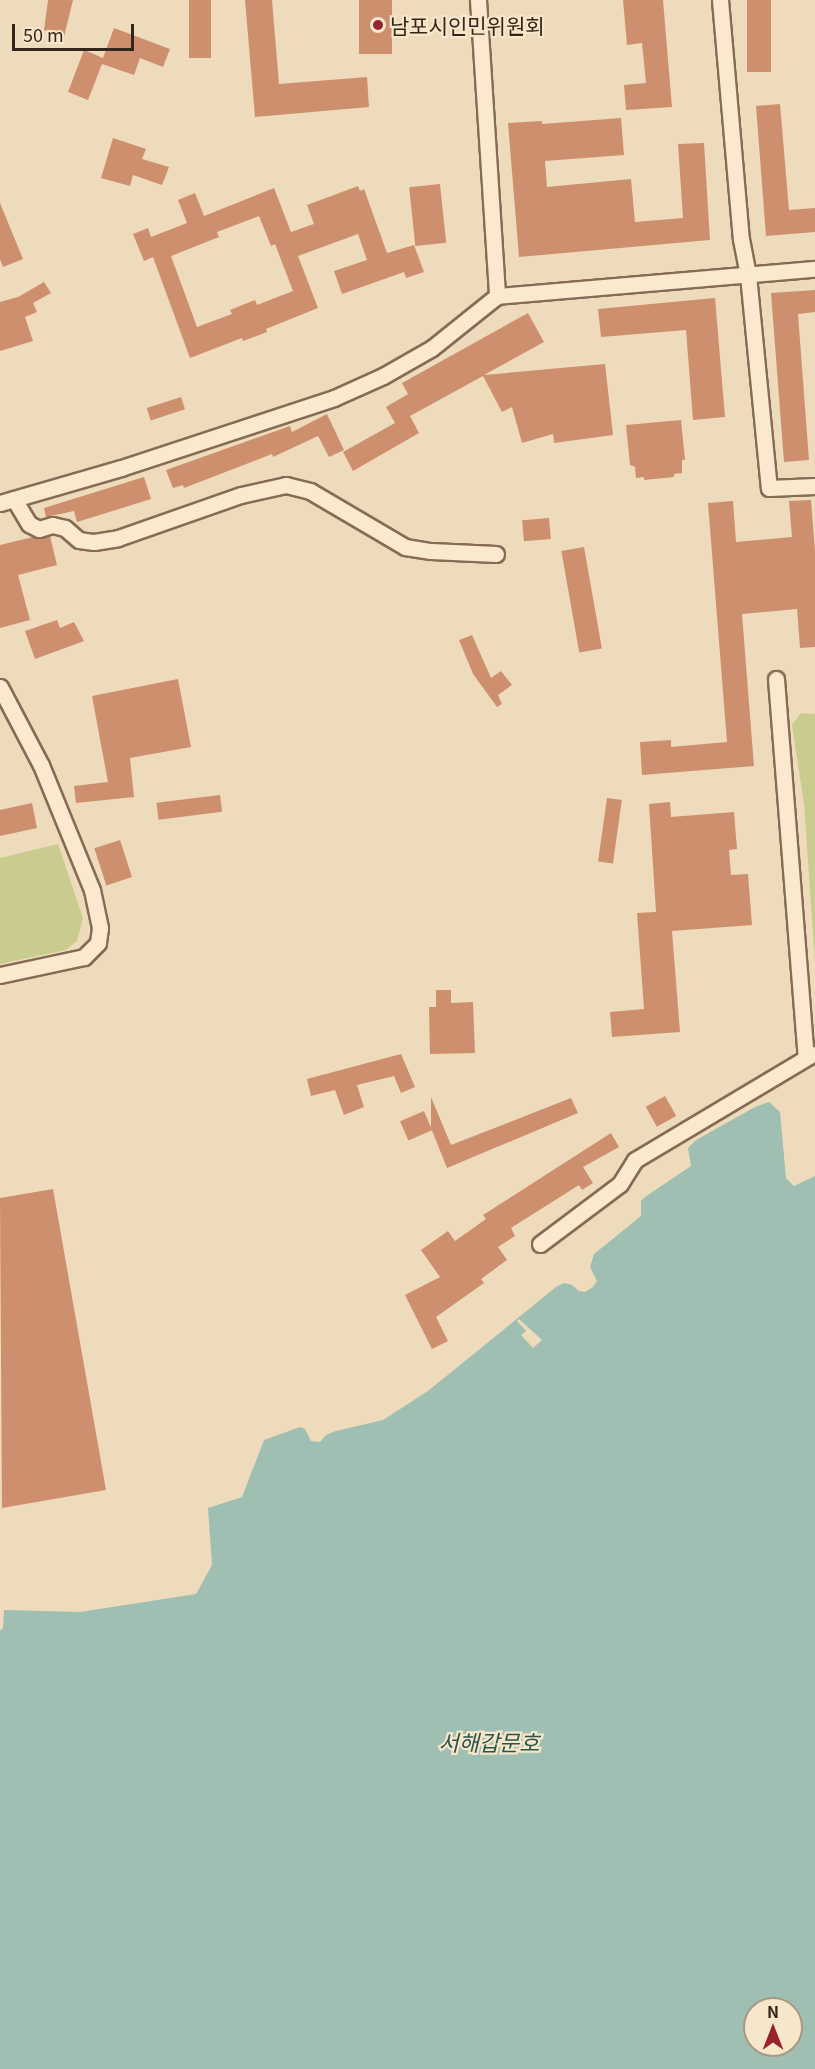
<!DOCTYPE html>
<meta charset="utf-8">
<style>
body{margin:0}
#map{position:relative;width:815px;height:2069px;overflow:hidden;background:#eedbbb;font-family:Georgia,"Noto Sans KR",serif}
div>[style]{position:absolute}
[style*='--x']{left:calc(var(--x)*1px);top:calc(var(--y)*1px);width:calc(var(--w)*1px);rotate:calc(var(--a)*1deg)}
.green>*{inset:0;background:#cacc8f}
.water>*{inset:0;background:#9fbfb3}
.pier>*{inset:0;background:#eedbbb}
.building>*{inset:0;background:#ce8f6f;transform-origin:0 0}
.roads{filter:drop-shadow(2px 0 #866b55) drop-shadow(-2px 0 #866b55) drop-shadow(0 2px #866b55) drop-shadow(0 -2px #866b55)}
.minor>*{height:15px;margin:-7.5px;padding:0 7.5px;transform-origin:7.5px;border-radius:7.5px;background:#fae9ce}
.dots>*{width:16px;height:16px;translate:-50% -50%;box-sizing:border-box;border:3px solid #f6e6ca;border-radius:50%}
span{translate:-50% -50%;white-space:nowrap;text-align:center;line-height:1.15;-webkit-text-stroke:4.5px #f6e6ca;paint-order:stroke}
.poi-label{font-size:21px;color:#34251a}
.left{translate:0 -50%;text-align:left}
.water-label{font-size:22px;color:#29554e;font-style:italic}
.north{position:absolute;left:743px;top:1997px;width:60px;height:60px;box-sizing:border-box;background:#f6e6ca;border:2px solid #a89984;border-radius:50%;rotate:0deg;font-size:16px;font-weight:700;line-height:24px;text-align:center;color:#34251a}
.north::after{content:'';display:block;margin:auto;width:21px;height:27px;background:#96232e;clip-path:polygon(50% 0,100% 100%,50% 72%,0 100%)}
.scale{position:absolute;left:12px;top:24px;width:122px;height:27px;box-sizing:border-box;border:3px solid #34251a;border-top:0;padding-left:8px;font-size:18px;line-height:21px;white-space:nowrap;color:#34251a;-webkit-text-stroke:4px #f6e6ca;paint-order:stroke}
</style>
<div id="map">
<div class="green">
<div style="clip-path:polygon(801px 713px,815px 714px,815px 962px,804px 804px,792px 725px)"></div>
<div style="clip-path:polygon(58px 844px,83px 918px,77px 941px,66px 950px,0 964px,0 858px)"></div>
</div>
<div class="water">
<div style="clip-path:polygon(evenodd,769px 1102px,780px 1112px,786px 1178px,794px 1186px,815px 1176px,815px 2069px,0 2069px,0 1631px,3px 1628px,4px 1610px,80px 1612px,196px 1594px,212px 1565px,208px 1508px,242px 1497px,264px 1440px,300px 1427px,305px 1429px,311px 1441px,320px 1442px,326px 1435px,336px 1431px,383px 1420px,428px 1391px,556px 1287px,564px 1283px,572px 1285px,579px 1291px,585px 1292px,593px 1287px,597px 1281px,590px 1267px,594px 1254px,641px 1216px,641px 1201px,645px 1197px,691px 1166px,688px 1148px,696px 1140px,755px 1107px,769px 1102px,755px 2009px,791px 2009px,791px 2045px,755px 2045px,755px 2009px)"></div>
</div>
<div class="pier">
<div style="clip-path:polygon(519px 1319px,542px 1340px,533px 1348px,521px 1335px,526px 1331px,517px 1321px)"></div>
</div>
<div class="building">
<div style="clip-path:polygon(48px 0,73px 0,64px 37px,44px 30px)"></div>
<div style="left:189px;top:0;width:22px;height:58px"></div>
<div style="clip-path:polygon(245px 0,272px 0,279px 84px,367px 77px,369px 107px,255px 117px)"></div>
<div style="left:359px;top:0;width:33px;height:54px"></div>
<div style="clip-path:polygon(623px 0,663px 0,672px 107px,626px 110px,624px 85px,646px 83px,642px 43px,627px 45px)"></div>
<div style="left:747px;top:0;width:24px;height:72px"></div>
<div style="clip-path:polygon(114px 28px,170px 49px,163px 67px,140px 58px,134px 75px,102px 64px,88px 100px,68px 92px,84px 50px,103px 58px)"></div>
<div style="clip-path:polygon(780px 104px,789px 210px,815px 208px,815px 232px,766px 236px,756px 106px)"></div>
<div style="clip-path:polygon(621px 118px,624px 155px,545px 161px,547px 187px,631px 179px,635px 222px,683px 218px,678px 144px,704px 143px,710px 240px,519px 257px,508px 123px,542px 121px,542px 124px)"></div>
<div style="clip-path:polygon(113px 138px,146px 149px,142px 159px,169px 167px,162px 185px,133px 175px,130px 186px,101px 178px)"></div>
<div style="left:440px;top:184px;width:59px;height:31px;rotate:84deg"></div>
<div style="clip-path:polygon(evenodd,358px 186px,360px 191px,364px 189px,387px 253px,414px 245px,424px 272px,406px 278px,404px 272px,342px 294px,334px 271px,367px 260px,358px 234px,298px 256px,318px 308px,266px 329px,267px 332px,243px 341px,242px 338px,190px 358px,153px 257px,144px 261px,133px 234px,148px 228px,151px 237px,187px 223px,178px 200px,195px 193px,204px 216px,274px 188px,291px 232px,314px 224px,307px 205px,358px 186px,259px 216px,271px 246px,275px 244px,293px 291px,257px 305px,255px 300px,230px 310px,232px 314px,197px 327px,171px 256px,219px 237px,217px 232px,259px 216px)"></div>
<div style="clip-path:polygon(0 203px,23px 259px,3px 267px,0 259px)"></div>
<div style="clip-path:polygon(44px 282px,51px 293px,33px 303px,37px 312px,25px 317px,33px 341px,0 351px,0 302px,18px 297px)"></div>
<div style="clip-path:polygon(815px 290px,815px 312px,798px 314px,809px 460px,784px 462px,771px 293px)"></div>
<div style="clip-path:polygon(715px 298px,725px 417px,693px 420px,686px 330px,601px 337px,598px 309px)"></div>
<div style="clip-path:polygon(528px 313px,544px 342px,484px 375px,605px 364px,613px 435px,554px 443px,553px 434px,522px 443px,512px 407px,502px 412px,483px 376px,410px 416px,419px 433px,353px 471px,343px 452px,395px 423px,386px 407px,408px 394px,402px 383px)"></div>
<div style="left:181px;top:397px;width:13px;height:36px;rotate:72deg"></div>
<div style="clip-path:polygon(327px 414px,344px 450px,329px 457px,318px 436px,273px 457px,272px 454px,184px 488px,183px 485px,173px 488px,166px 470px,290px 426px,292px 432px)"></div>
<div style="clip-path:polygon(681px 420px,685px 460px,682px 460px,682px 473px,674px 474px,674px 477px,644px 480px,644px 477px,636px 478px,635px 467px,630px 465px,626px 425px)"></div>
<div style="clip-path:polygon(144px 477px,151px 499px,77px 522px,74px 511px,46px 517px,44px 508px)"></div>
<div style="clip-path:polygon(811px 500px,815px 551px,815px 647px,800px 648px,797px 609px,742px 614px,754px 766px,642px 775px,640px 742px,671px 740px,671px 747px,727px 742px,708px 503px,733px 501px,736px 542px,792px 537px,789px 501px)"></div>
<div style="left:549px;top:518px;width:21px;height:27px;rotate:85deg"></div>
<div style="clip-path:polygon(50px 536px,57px 565px,18px 575px,30px 620px,0 628px,0 545px,33px 537px)"></div>
<div style="left:584px;top:547px;width:103px;height:23px;rotate:80deg"></div>
<div style="clip-path:polygon(57px 620px,60px 628px,74px 622px,84px 641px,35px 659px,25px 631px)"></div>
<div style="clip-path:polygon(472px 635px,491px 678px,501px 671px,512px 685px,498px 695px,502px 704px,497px 707px,473px 674px,459px 640px)"></div>
<div style="clip-path:polygon(178px 679px,191px 747px,130px 758px,134px 797px,76px 803px,74px 786px,108px 782px,92px 696px)"></div>
<div style="left:220px;top:795px;width:17px;height:64px;rotate:83deg"></div>
<div style="left:607px;top:798px;width:15px;height:64px;rotate:8deg"></div>
<div style="clip-path:polygon(670px 802px,671px 817px,734px 812px,737px 849px,729px 850px,731px 875px,748px 874px,752px 925px,672px 931px,680px 1032px,612px 1037px,610px 1012px,644px 1009px,637px 913px,656px 912px,649px 804px)"></div>
<div style="clip-path:polygon(32px 803px,37px 828px,0 836px,0 810px)"></div>
<div style="left:120px;top:840px;width:39px;height:27px;rotate:72deg"></div>
<div style="clip-path:polygon(436px 990px,451px 990px,451px 1003px,473px 1002px,475px 1053px,430px 1054px,429px 1007px,436px 1007px)"></div>
<div style="clip-path:polygon(401px 1054px,415px 1087px,401px 1093px,394px 1076px,357px 1085px,364px 1107px,344px 1115px,335px 1090px,311px 1096px,307px 1079px)"></div>
<div style="left:665px;top:1096px;width:23px;height:22px;rotate:61deg"></div>
<div style="clip-path:polygon(431px 1097px,451px 1145px,571px 1098px,578px 1113px,447px 1168px,431px 1128px)"></div>
<div style="left:424px;top:1111px;width:21px;height:26px;rotate:67deg"></div>
<div style="clip-path:polygon(611px 1133px,619px 1147px,583px 1167px,593px 1183px,582px 1190px,579px 1185px,511px 1228px,515px 1236px,498px 1247px,507px 1260px,481px 1279px,484px 1283px,436px 1317px,448px 1341px,432px 1349px,405px 1295px,440px 1277px,421px 1250px,448px 1231px,455px 1241px,486px 1219px,483px 1215px)"></div>
<div style="clip-path:polygon(53px 1189px,106px 1490px,2px 1508px,0 1198px)"></div>
</div>
<div class="roads">
<div class="minor">
<div style="--x:478;--y:0;--w:297;--a:86.3"></div>
<div style="--x:720;--y:0;--w:240;--a:85"></div>
<div style="--x:741;--y:239;--w:37;--a:79"></div>
<div style="--x:748;--y:275;--w:214;--a:84.4"></div>
<div style="--x:769;--y:488;--w:46;--a:-2.5"></div>
<div style="--x:14;--y:499;--w:29;--a:59"></div>
<div style="--x:29;--y:524;--w:11;--a:27"></div>
<div style="--x:39;--y:529;--w:14;--a:-17"></div>
<div style="--x:52;--y:525;--w:13;--a:13"></div>
<div style="--x:65;--y:528;--w:18;--a:41"></div>
<div style="--x:79;--y:540;--w:15;--a:8"></div>
<div style="--x:94;--y:542;--w:24;--a:-9"></div>
<div style="--x:118;--y:538;--w:130;--a:-19.3"></div>
<div style="--x:241;--y:495;--w:46;--a:-12.5"></div>
<div style="--x:286;--y:485;--w:25;--a:14"></div>
<div style="--x:310;--y:491;--w:110;--a:30.5"></div>
<div style="--x:405;--y:547;--w:26;--a:9"></div>
<div style="--x:431;--y:551;--w:65;--a:2.6"></div>
<div style="--x:0;--y:503;--w:126;--a:-16.1"></div>
<div style="--x:121;--y:468;--w:224;--a:-18.2"></div>
<div style="--x:334;--y:398;--w:54;--a:-24.2"></div>
<div style="--x:383;--y:376;--w:56;--a:-29.7"></div>
<div style="--x:432;--y:348;--w:83;--a:-38.7"></div>
<div style="--x:497;--y:296;--w:319;--a:-4.9"></div>
<div style="--x:776;--y:679;--w:379;--a:85.5"></div>
<div style="--x:0;--y:687;--w:88;--a:62.3"></div>
<div style="--x:41;--y:765;--w:135;--a:67.8"></div>
<div style="--x:92;--y:890;--w:39;--a:78"></div>
<div style="--x:100;--y:928;--w:15;--a:98"></div>
<div style="--x:98;--y:943;--w:20;--a:135"></div>
<div style="--x:84;--y:957;--w:86;--a:167.9"></div>
<div style="--x:540;--y:1244;--w:100;--a:-36.9"></div>
<div style="--x:620;--y:1184;--w:28;--a:-58"></div>
<div style="--x:635;--y:1160;--w:207;--a:-30.8"></div>
</div>
</div>
<div class="dots">
<div style="left:378px;top:25px;background:#96232e"></div>
</div>
<div class="poi-label">
<span class="left" style="left:390px;top:25px">남포시인민위원회</span>
</div>
<div class="water-label">
<span style="left:489px;top:1742px">서해갑문호</span>
</div>
<div class="north">N</div>
<div class="scale">50 m</div>
</div>
